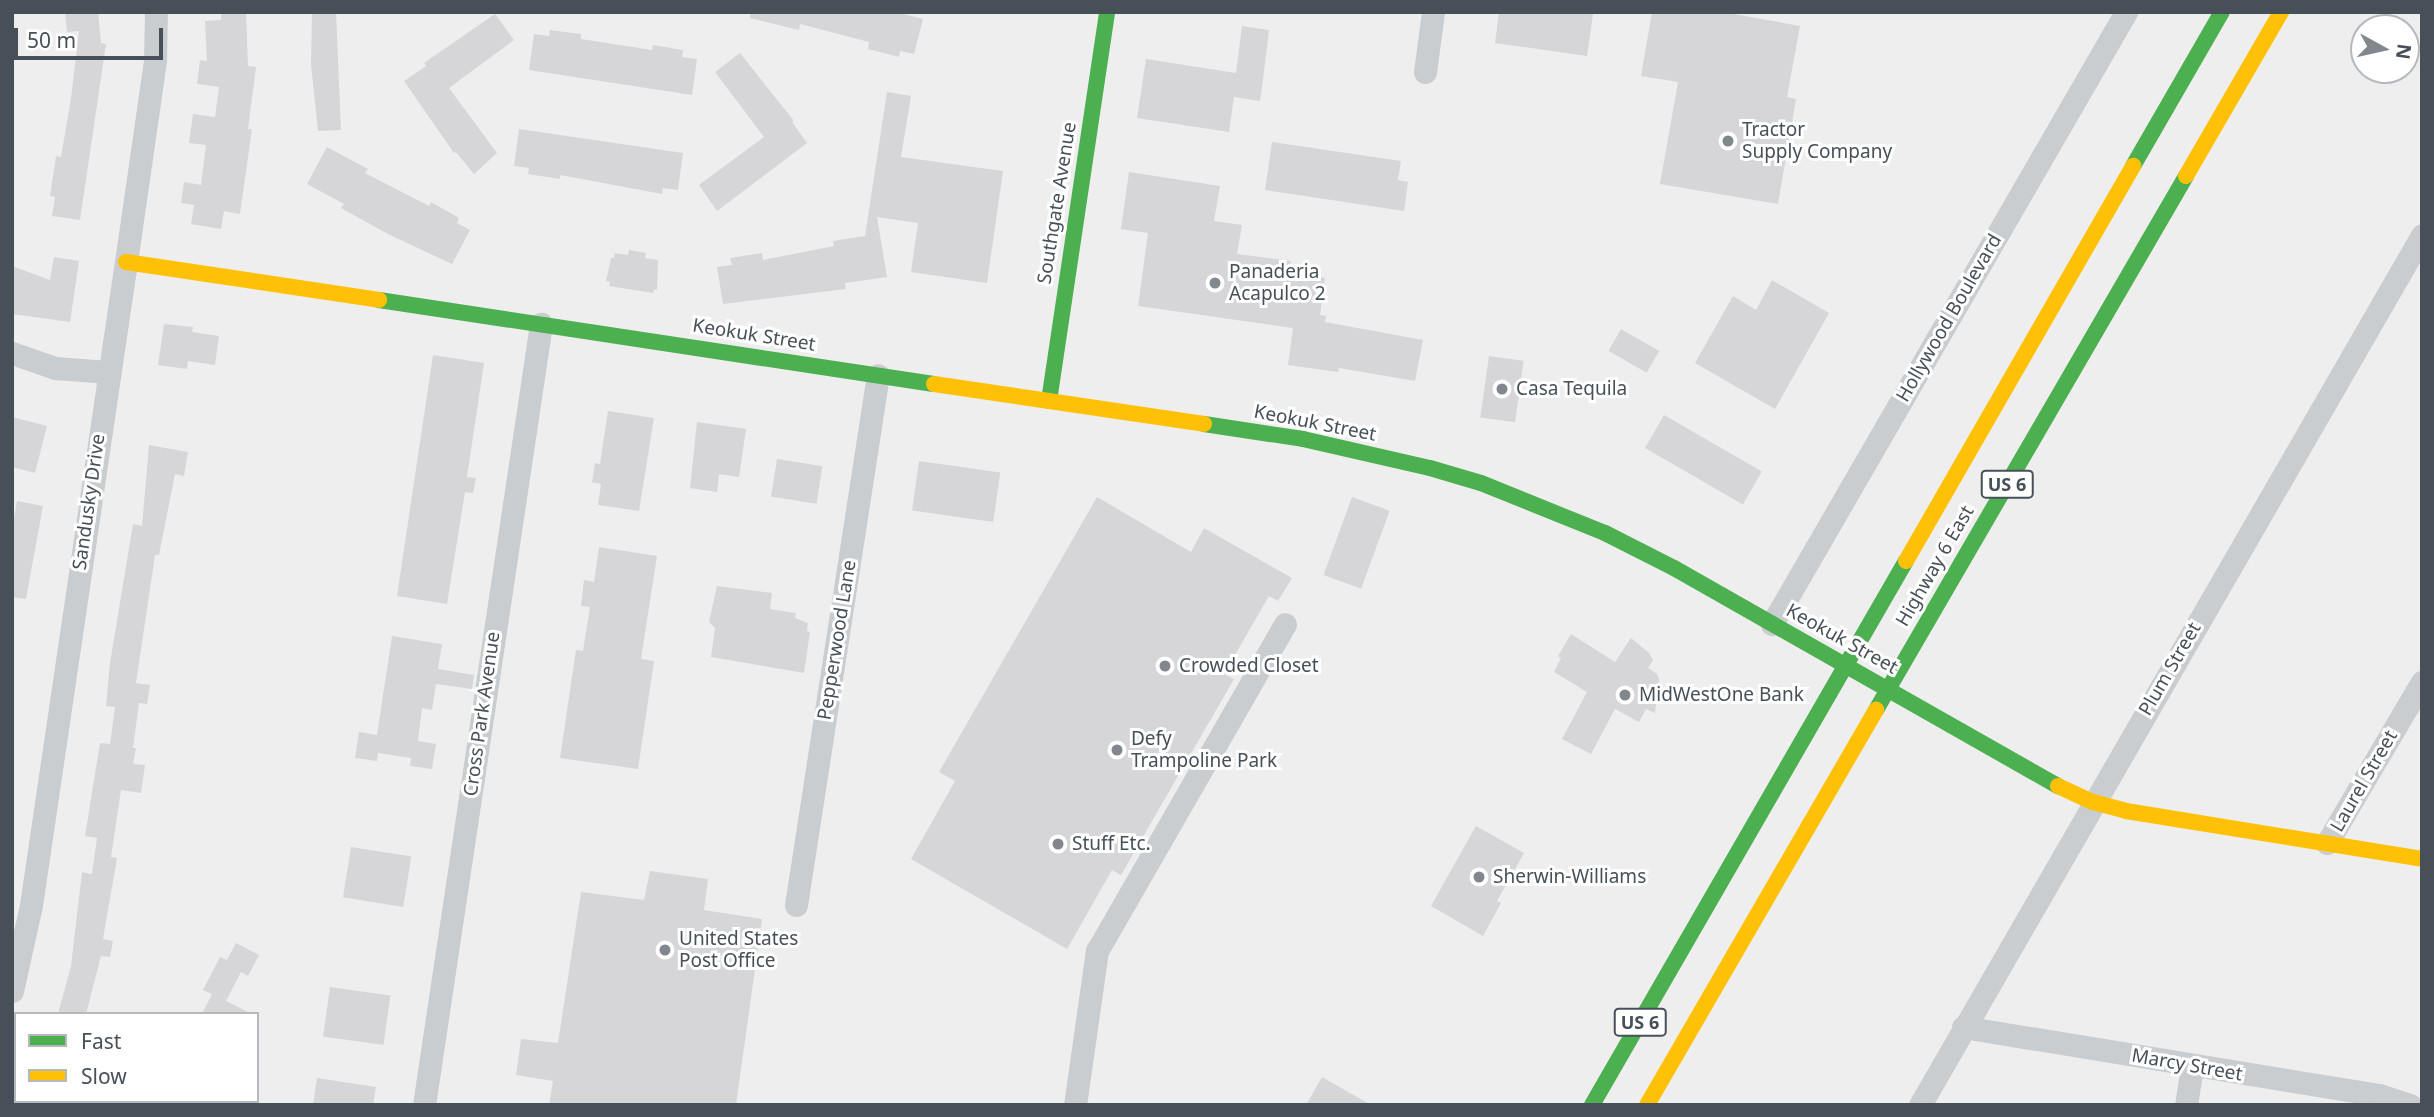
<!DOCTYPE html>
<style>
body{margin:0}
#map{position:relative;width:2434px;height:1117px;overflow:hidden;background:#efeeee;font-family:"Noto Sans",sans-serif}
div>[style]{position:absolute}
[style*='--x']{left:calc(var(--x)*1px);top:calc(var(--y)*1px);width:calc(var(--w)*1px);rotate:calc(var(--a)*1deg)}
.building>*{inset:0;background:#d6d6d8;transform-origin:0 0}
.street>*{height:23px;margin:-11.5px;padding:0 11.5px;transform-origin:11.5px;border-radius:11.5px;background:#cacdcf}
.fast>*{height:16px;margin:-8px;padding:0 8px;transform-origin:8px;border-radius:8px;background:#4caf50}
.slow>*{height:16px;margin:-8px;padding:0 8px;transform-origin:8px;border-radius:8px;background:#ffc107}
.dots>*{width:19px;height:19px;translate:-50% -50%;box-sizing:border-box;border:4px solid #fff;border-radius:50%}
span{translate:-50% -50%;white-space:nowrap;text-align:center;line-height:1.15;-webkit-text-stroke:6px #fff;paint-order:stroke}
.shield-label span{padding:2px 5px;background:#fff;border:2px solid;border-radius:5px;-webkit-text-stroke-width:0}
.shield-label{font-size:18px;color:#475059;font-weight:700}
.poi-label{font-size:19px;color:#475059}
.left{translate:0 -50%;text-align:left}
.street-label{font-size:19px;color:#475059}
.frame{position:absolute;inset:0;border:14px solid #475059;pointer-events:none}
.legend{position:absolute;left:14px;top:1012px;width:245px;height:91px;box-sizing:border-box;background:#fff;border:2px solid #b5b9bd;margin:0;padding:9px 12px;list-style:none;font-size:21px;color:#475059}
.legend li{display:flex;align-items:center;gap:14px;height:35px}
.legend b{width:35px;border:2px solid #b5b9bd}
.north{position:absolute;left:2350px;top:14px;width:70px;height:70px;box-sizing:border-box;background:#fff;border:2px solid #b5b9bd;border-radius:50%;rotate:98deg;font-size:19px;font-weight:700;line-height:28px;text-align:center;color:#475059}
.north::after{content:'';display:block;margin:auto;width:24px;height:32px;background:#82878d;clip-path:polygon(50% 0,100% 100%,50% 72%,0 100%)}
.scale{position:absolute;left:14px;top:28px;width:149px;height:32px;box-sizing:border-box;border:4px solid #475059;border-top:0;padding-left:9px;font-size:21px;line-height:24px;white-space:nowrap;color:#475059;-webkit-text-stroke:5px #fff;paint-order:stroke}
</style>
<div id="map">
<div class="building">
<div style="clip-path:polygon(65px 12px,98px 12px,101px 43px,106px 44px,80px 220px,52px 216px,55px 197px,50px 196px,56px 156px,61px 157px,71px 98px,79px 31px,67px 32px)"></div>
<div style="clip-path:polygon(221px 12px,246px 12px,248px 66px,256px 67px,248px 129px,252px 129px,240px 214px,224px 211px,221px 229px,191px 224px,194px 205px,181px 203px,184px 182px,201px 185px,206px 145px,189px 143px,193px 114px,215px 117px,219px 87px,197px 84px,200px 60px,207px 61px,205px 21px,221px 20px)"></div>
<div style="clip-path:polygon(312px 12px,336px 12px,341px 130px,318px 131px,311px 64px)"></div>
<div style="clip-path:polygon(751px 12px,896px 12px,923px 19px,914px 54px,900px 51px,899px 57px,868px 49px,869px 42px,800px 24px,799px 30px,750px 18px)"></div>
<div style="clip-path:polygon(1499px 12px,1593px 14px,1587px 56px,1495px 43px)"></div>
<div style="clip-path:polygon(1652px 12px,1723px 12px,1800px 26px,1787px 97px,1796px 99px,1778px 204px,1660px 184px,1678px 82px,1641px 76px)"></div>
<div style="clip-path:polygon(495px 14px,514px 40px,449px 88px,497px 153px,474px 174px,456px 152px,454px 153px,404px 81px,426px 66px,424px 63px)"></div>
<div style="clip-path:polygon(1242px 26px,1269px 30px,1263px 80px,1260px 101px,1234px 97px,1229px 132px,1137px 118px,1146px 59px,1236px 73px)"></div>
<div style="clip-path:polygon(550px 30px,581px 34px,581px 39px,652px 50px,653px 45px,683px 50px,682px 57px,697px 59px,692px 95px,529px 70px,534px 34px,549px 36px)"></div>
<div style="clip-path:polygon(740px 53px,794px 121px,792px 122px,807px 143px,717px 211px,699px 185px,764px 137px,715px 72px)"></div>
<div style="clip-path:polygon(887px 92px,911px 96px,901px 157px,1003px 171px,987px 283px,911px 272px,918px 223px,877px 217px,887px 277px,845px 283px,846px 289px,723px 304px,717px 267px,732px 265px,730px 258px,762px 253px,763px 260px,834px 246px,833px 241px,865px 236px)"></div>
<div style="clip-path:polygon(519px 129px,683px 153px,678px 190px,663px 188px,662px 194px,560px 175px,560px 179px,528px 174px,529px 168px,514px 166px)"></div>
<div style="clip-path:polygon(1272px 142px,1401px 161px,1398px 180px,1408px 182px,1404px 211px,1265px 190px)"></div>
<div style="clip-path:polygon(327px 147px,368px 169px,365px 173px,429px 206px,431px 202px,459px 218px,457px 223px,470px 230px,452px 264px,388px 234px,341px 208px,344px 204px,307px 184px)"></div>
<div style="clip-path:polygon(1129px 172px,1220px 186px,1214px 221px,1242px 225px,1237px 254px,1291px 261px,1289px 273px,1325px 278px,1320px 315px,1326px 316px,1325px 322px,1423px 340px,1415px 381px,1339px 368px,1338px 372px,1288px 365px,1293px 328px,1138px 306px,1148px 233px,1121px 229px)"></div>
<div style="clip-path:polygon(629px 250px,646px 253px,645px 258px,658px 260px,657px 290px,654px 289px,653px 293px,609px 286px,610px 282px,606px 281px,611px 258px,614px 258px,615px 253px,628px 255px)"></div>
<div style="clip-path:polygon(54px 257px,79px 261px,70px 322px,12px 314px,12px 266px,50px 280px)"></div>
<div style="clip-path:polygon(1772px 280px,1829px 313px,1775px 409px,1695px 363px,1733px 296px,1756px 310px)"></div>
<div style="clip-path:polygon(164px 324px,193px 327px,192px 332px,219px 336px,215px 365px,188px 361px,187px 369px,158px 365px)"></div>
<div style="left:1621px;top:329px;width:44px;height:25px;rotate:30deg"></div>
<div style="clip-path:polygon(433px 355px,484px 363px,467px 477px,476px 478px,473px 493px,465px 492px,447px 604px,397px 596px)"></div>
<div style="left:1489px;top:356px;width:35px;height:62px;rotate:8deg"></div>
<div style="clip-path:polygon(608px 411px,654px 418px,639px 511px,598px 505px,601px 484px,592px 482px,595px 463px,600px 464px)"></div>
<div style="left:1664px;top:415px;width:113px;height:38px;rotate:30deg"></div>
<div style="clip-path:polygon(12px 417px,47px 426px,35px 473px,12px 467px)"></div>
<div style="clip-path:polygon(697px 422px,746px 429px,739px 477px,719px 474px,717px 492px,690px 488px)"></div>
<div style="clip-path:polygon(149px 445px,188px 452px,184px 476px,175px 474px,159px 555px,155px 555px,136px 683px,150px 685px,147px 704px,139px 703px,133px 748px,136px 748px,133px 764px,145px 765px,141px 793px,121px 790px,111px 857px,117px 858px,103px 939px,113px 941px,110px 957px,101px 956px,86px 1014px,58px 1014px,71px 966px,82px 872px,92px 874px,97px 838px,85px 836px,100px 743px,110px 744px,115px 707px,106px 706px,110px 663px,133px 524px,142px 526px)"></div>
<div style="left:777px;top:459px;width:46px;height:38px;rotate:9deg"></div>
<div style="left:919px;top:461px;width:82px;height:50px;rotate:8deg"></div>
<div style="clip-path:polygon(1097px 497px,1191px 552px,1204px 528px,1292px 578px,1278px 601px,1269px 596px,1224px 674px,1234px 679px,1121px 875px,1112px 870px,1067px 949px,911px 859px,955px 781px,939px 772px)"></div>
<div style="left:1352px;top:497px;width:40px;height:83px;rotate:20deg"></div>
<div style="clip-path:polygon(17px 501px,43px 506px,26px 599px,12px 597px,12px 531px)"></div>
<div style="clip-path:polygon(599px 547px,657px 556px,641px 659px,654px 661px,638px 769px,560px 758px,576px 650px,583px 651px,590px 607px,581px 606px,584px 580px,594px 582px)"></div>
<div style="clip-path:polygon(717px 586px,772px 593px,770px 609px,796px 613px,795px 618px,808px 623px,807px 631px,810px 632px,804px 673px,711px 657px,715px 628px,709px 622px)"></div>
<div style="clip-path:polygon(1571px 634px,1615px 662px,1631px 638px,1649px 653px,1653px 660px,1648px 668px,1657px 674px,1659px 679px,1655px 713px,1646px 709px,1639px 722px,1615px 709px,1591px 754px,1562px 739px,1587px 692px,1554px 672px,1561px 658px,1558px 656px)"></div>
<div style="clip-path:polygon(392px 636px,442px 644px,438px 669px,474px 675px,472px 689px,436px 684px,432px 710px,422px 708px,418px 741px,436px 744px,432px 769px,410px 766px,411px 758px,378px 753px,377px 761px,355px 758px,359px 732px,377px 735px)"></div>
<div style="clip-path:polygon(1476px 826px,1524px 853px,1497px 901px,1501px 903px,1483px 936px,1431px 906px)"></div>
<div style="left:351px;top:847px;width:61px;height:51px;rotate:9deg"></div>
<div style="clip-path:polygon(650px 871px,708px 879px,704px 910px,762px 919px,736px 1105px,549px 1105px,553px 1081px,516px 1075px,521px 1039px,558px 1043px,581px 892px,644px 900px)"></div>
<div style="clip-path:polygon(236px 943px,259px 955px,248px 976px,241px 972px,226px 1001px,252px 1014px,202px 1014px,212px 994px,203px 990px,220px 957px,227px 960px)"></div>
<div style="left:330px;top:987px;width:61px;height:50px;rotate:8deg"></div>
<div style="clip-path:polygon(1322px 1077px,1371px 1105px,1306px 1105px)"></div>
<div style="clip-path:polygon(317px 1078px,376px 1087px,373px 1105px,313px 1105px)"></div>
</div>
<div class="street">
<div style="--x:1425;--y:72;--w:61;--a:-82.4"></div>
<div style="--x:12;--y:353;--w:46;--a:19.2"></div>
<div style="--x:55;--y:368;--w:53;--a:4.3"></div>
<div style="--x:1772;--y:624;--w:707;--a:-59.95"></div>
<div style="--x:2327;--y:843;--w:187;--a:-59.5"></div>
<div style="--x:796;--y:905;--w:536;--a:-81.21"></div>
<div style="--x:12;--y:991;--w:88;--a:-77.5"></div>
<div style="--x:31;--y:905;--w:650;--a:-81.6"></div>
<div style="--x:126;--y:262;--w:204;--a:-81.8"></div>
<div style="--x:155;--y:60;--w:48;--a:-88.8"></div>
<div style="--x:1963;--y:1027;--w:422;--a:9.3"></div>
<div style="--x:2379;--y:1095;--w:33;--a:18"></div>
<div style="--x:424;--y:1105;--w:790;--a:-81.48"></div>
<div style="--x:1075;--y:1105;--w:156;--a:-81.9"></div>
<div style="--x:1097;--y:951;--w:377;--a:-60.1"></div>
<div style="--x:1920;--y:1105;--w:1004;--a:-60.01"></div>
<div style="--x:2186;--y:1105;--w:39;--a:-81"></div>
</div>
<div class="fast">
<div style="--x:2133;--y:166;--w:178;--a:-60"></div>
<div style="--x:379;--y:300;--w:561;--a:8.61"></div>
<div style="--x:1049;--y:401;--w:393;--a:-81.5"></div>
<div style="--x:1204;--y:424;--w:100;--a:8.6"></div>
<div style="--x:1303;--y:439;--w:130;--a:12.9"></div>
<div style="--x:1430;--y:468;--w:53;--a:16.4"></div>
<div style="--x:1481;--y:483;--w:134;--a:22"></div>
<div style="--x:1605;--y:533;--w:77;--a:26.9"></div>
<div style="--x:1674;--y:568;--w:442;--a:29.6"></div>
<div style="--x:1876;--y:710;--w:617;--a:-59.86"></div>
<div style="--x:1592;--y:1105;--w:628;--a:-60.01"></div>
</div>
<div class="slow">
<div style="--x:2186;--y:176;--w:190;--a:-59.9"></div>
<div style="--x:126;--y:262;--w:256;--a:8.5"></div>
<div style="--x:934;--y:384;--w:273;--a:8.4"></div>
<div style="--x:1906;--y:561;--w:456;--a:-60.1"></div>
<div style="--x:2058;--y:786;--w:38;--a:25"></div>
<div style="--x:2093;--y:802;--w:34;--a:15"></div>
<div style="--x:2126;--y:811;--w:300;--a:9.2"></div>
<div style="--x:1647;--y:1105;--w:457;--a:-59.9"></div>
</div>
<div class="dots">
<div style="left:1728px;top:141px;background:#82878d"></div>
<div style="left:1215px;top:283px;background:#82878d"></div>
<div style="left:1502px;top:389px;background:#82878d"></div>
<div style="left:1165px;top:666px;background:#82878d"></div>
<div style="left:1625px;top:695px;background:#82878d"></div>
<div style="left:1117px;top:750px;background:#82878d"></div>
<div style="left:1058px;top:844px;background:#82878d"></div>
<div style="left:1479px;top:877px;background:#82878d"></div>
<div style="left:665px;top:950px;background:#82878d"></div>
</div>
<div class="shield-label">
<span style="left:2007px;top:484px">US 6</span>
<span style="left:1640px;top:1022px">US 6</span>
</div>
<div class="poi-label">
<span class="left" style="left:1742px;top:141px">Tractor<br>Supply Company</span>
<span class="left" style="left:1229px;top:283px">Panaderia<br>Acapulco 2</span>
<span class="left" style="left:1516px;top:389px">Casa Tequila</span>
<span class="left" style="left:1179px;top:666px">Crowded Closet</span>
<span class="left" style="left:1639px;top:695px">MidWestOne Bank</span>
<span class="left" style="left:1131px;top:750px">Defy<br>Trampoline Park</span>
<span class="left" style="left:1072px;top:844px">Stuff Etc.</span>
<span class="left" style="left:1493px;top:877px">Sherwin-Williams</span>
<span class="left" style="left:679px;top:950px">United States<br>Post Office</span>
</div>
<div class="street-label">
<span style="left:1057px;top:203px;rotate:-81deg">Southgate Avenue</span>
<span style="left:1949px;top:318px;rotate:-60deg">Hollywood Boulevard</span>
<span style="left:754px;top:335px;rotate:9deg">Keokuk Street</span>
<span style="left:1315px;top:423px;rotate:11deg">Keokuk Street</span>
<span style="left:89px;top:502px;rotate:-82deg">Sandusky Drive</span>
<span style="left:1935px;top:566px;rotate:-60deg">Highway 6 East</span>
<span style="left:1842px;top:639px;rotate:29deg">Keokuk Street</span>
<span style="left:837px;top:640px;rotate:-81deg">Pepperwood Lane</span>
<span style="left:2170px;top:669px;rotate:-60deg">Plum Street</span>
<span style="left:482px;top:714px;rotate:-82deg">Cross Park Avenue</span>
<span style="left:2364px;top:781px;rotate:-60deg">Laurel Street</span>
<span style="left:2187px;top:1065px;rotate:10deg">Marcy Street</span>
</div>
<div class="frame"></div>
<ul class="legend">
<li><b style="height:9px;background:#4caf50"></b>Fast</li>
<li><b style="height:9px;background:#ffc107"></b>Slow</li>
</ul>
<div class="north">N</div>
<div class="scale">50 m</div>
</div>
